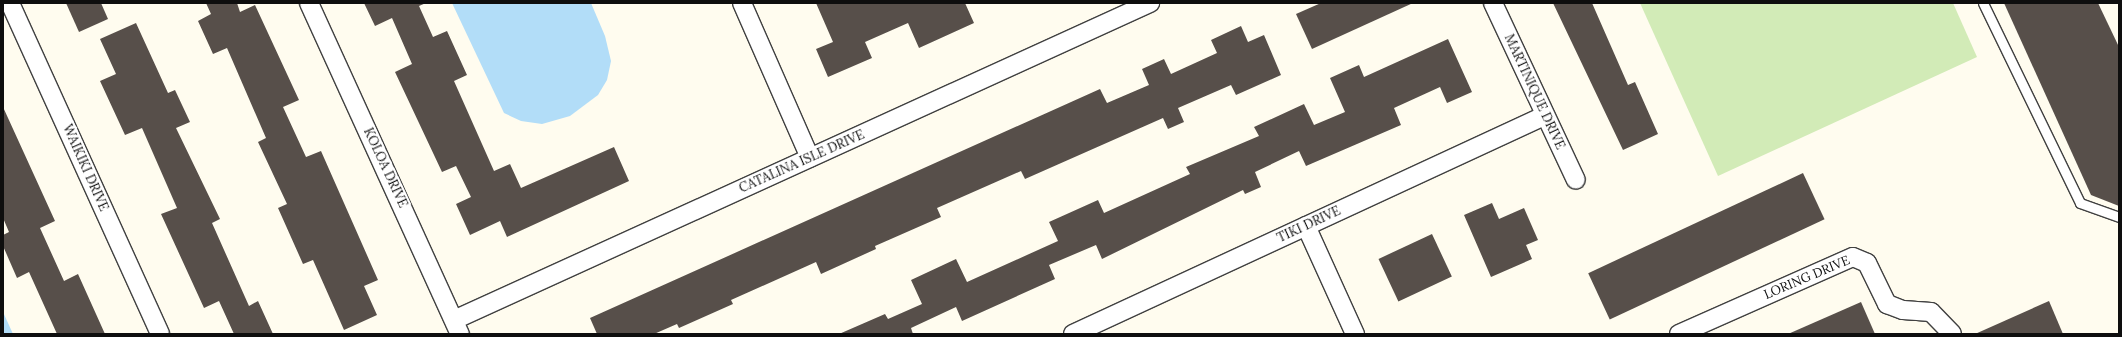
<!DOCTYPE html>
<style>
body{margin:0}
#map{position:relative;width:2122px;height:337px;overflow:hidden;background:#fffcef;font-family:Lora,serif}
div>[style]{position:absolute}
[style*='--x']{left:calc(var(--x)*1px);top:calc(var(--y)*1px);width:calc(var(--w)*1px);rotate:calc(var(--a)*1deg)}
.green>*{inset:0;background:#d2ebb7}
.water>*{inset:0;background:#b2ddf8}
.building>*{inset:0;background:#574f4a;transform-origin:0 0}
.roads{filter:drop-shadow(1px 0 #414141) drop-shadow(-1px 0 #414141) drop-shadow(0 1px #414141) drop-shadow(0 -1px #414141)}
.service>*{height:9px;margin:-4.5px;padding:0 4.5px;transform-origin:4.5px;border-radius:4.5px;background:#fff}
.minor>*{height:18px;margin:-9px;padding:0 9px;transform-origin:9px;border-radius:9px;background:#fff}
span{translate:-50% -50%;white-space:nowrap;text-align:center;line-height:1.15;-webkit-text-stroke:4px #fff;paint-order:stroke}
.street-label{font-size:13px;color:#0e0e0e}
.frame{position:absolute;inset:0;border:4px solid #0e0e0e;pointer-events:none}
</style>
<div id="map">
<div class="green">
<div style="clip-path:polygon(1640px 3px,1953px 3px,1977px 57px,1718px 176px)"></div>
</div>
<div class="water">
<div style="clip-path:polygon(452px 3px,591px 3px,605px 36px,611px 61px,607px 80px,598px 95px,570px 116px,542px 124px,521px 121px,504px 113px)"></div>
<div style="clip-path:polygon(3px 312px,13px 334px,3px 334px)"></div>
</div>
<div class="building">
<div style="clip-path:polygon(66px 3px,101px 3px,108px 19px,79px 32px)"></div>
<div style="clip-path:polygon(206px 3px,237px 3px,240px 12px,255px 5px,299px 100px,283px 107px,306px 157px,321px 151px,378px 280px,364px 286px,377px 315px,344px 330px,313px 260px,303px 264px,278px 208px,287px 204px,258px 142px,266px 138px,227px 48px,213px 54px,198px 21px,211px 14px)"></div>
<div style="clip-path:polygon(364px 3px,426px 3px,419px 6px,433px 37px,447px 31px,467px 75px,454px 81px,494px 171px,510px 164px,521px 188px,614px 147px,629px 181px,507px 237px,500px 221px,470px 235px,456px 204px,471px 197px,456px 166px,442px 172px,395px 72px,412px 64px,392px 18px,375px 26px)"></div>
<div style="clip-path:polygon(816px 3px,965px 3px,974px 23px,919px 48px,908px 23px,865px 42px,872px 58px,828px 77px,816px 49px,833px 42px)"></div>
<div style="clip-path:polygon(1321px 3px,1413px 3px,1312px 49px,1296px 14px)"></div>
<div style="clip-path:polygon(1553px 3px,1592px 3px,1628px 85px,1635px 82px,1658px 134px,1623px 150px)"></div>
<div style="clip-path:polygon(2004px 3px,2098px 3px,2119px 47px,2119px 206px,2091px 195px)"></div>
<div style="clip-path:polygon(136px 23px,168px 93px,175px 90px,190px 122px,176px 128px,220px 219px,212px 223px,249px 306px,258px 301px,273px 334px,234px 334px,219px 301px,204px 308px,161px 214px,177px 208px,142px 128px,125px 135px,100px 81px,116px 74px,100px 39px)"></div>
<div style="clip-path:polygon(1241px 26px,1248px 42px,1264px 35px,1281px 75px,1236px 95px,1231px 85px,1178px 108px,1184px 122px,1168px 129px,1163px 118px,1025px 179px,1021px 171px,937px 208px,941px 217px,875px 246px,876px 249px,821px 274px,816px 262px,731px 300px,733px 304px,679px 328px,677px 324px,654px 334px,597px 334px,590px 318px,1100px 89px,1107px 103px,1149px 85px,1142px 69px,1164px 59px,1171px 74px,1217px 53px,1211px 40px)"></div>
<div style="clip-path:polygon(1448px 39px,1472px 92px,1447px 103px,1440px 87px,1394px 108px,1401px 125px,1306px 166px,1299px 151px,1255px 172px,1261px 187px,1245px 194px,1243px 190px,1102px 259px,1096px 245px,1049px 265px,1055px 279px,962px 321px,956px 307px,911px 328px,913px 334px,839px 334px,885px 314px,888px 319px,922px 304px,911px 280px,956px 259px,967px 282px,1058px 241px,1049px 222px,1098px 200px,1104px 213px,1190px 174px,1186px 167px,1259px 136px,1254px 127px,1304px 104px,1314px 125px,1345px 112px,1330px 78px,1359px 65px,1364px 77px)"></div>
<div style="clip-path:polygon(3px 107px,55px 221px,40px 228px,64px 281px,78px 274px,105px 334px,57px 334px,29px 272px,17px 278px,3px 246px,3px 235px,9px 232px,3px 218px)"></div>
<div style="left:1803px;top:173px;width:51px;height:237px;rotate:65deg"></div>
<div style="clip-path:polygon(1492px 203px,1499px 219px,1524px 208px,1538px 240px,1526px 245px,1532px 259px,1491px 277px,1464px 215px)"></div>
<div style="left:1432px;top:234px;width:47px;height:59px;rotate:65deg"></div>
<div style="clip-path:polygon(2049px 301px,2063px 334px,1975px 334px)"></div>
<div style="clip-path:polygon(1861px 302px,1875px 334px,1788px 334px)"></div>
</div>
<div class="roads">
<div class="service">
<div style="--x:1983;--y:3;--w:222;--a:64.1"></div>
<div style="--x:2080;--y:203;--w:41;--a:19.7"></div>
</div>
<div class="minor">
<div style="--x:10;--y:3;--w:363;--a:65.6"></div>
<div style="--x:309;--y:3;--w:364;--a:65.5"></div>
<div style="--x:742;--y:3;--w:169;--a:66.3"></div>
<div style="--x:1493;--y:3;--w:195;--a:64.9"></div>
<div style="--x:1306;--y:226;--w:119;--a:65.6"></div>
<div style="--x:454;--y:320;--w:765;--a:-24.49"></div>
<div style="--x:1073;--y:334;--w:519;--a:-24.84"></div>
<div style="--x:1679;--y:334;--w:190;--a:-23.9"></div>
<div style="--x:1853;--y:257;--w:15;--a:23"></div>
<div style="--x:1867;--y:263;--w:46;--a:64"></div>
<div style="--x:1887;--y:304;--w:17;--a:21"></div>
<div style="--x:1903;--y:310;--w:28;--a:4"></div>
<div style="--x:1931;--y:312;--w:30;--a:46"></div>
</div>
</div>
<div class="street-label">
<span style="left:1534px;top:92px;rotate:65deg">MARTINIQUE DRIVE</span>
<span style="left:802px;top:162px;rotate:-24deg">CATALINA ISLE DRIVE</span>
<span style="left:85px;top:168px;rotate:66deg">WAIKIKI DRIVE</span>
<span style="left:385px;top:168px;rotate:65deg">KOLOA DRIVE</span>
<span style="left:1309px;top:225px;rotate:-25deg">TIKI DRIVE</span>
<span style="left:1807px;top:278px;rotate:-23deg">LORING DRIVE</span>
</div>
<div class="frame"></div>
</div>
